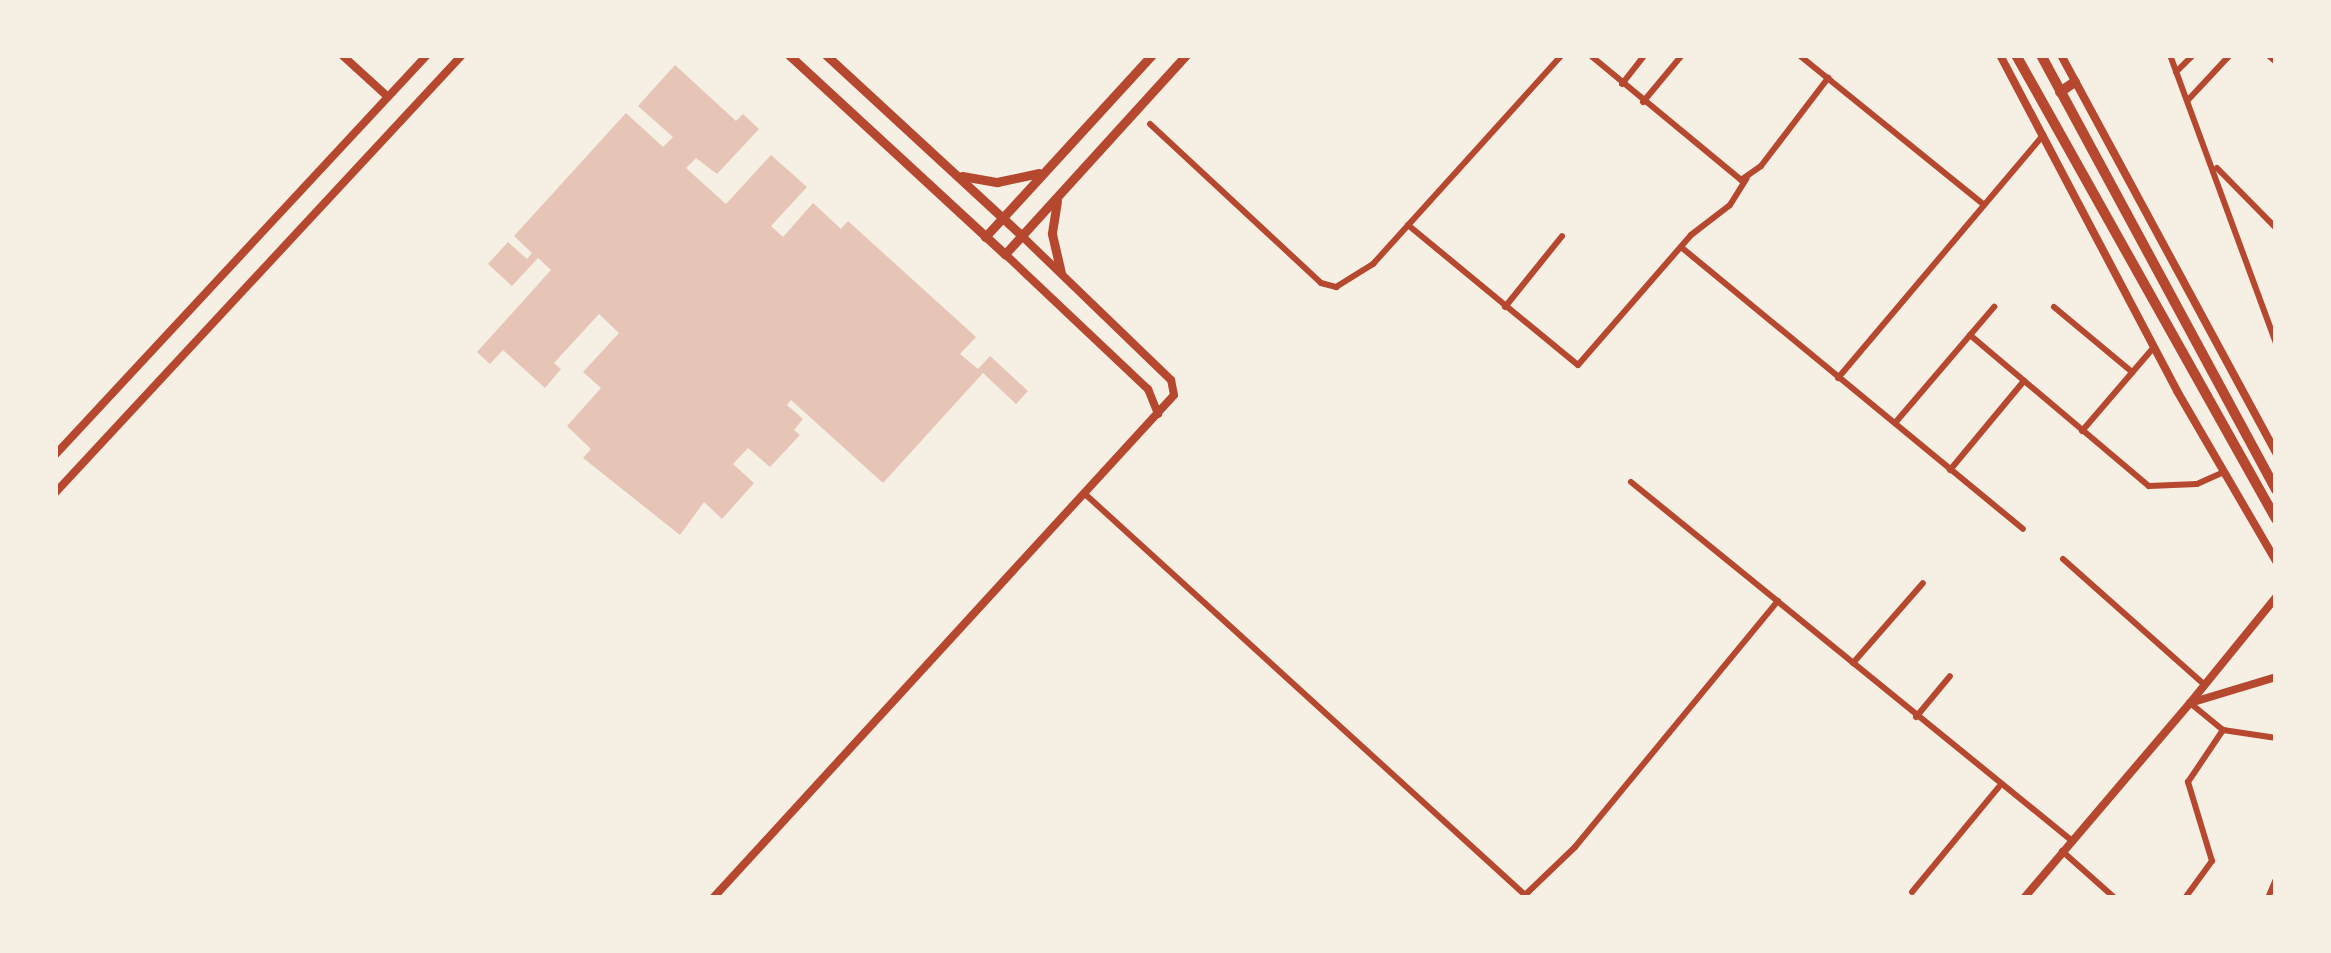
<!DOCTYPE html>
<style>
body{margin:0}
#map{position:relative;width:2331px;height:953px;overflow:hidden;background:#f6efe4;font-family:"Times New Roman",serif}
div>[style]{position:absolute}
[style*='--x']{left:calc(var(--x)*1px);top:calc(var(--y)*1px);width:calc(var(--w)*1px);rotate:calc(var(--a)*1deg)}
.building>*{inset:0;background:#e6c5b7}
.minor>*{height:6px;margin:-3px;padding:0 3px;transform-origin:3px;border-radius:3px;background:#b5482f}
.tertiary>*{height:8px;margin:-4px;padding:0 4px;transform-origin:4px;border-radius:4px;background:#b5482f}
.secondary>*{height:9px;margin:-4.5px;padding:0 4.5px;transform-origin:4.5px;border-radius:4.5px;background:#b5482f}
.trunk>*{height:10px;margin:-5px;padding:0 5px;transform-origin:5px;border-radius:5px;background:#b5482f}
span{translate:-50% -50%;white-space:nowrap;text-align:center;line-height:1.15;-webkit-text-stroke:8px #f6efe4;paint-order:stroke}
.frame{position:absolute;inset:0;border:58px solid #f6efe4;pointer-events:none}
</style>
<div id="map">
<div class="building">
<div style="clip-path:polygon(675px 65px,736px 121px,743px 114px,759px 129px,717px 174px,696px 158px,686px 168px,726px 204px,771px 155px,807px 187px,771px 226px,783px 237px,813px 203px,841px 229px,848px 221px,976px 337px,960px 354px,978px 369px,990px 356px,1028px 391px,1016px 404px,983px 373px,883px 483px,791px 400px,787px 405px,803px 419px,794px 430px,800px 435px,770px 467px,748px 448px,733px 464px,754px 483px,722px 519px,704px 502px,680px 535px,583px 458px,591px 449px,567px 426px,601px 388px,583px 372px,619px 333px,599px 314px,554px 363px,561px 369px,545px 388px,503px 350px,490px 364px,477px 352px,551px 270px,538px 258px,512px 286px,488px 264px,508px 242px,527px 259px,532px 253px,514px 236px,626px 113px,663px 147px,673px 137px,638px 106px)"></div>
</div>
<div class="minor">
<div style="--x:1590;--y:55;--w:196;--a:39.6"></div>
<div style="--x:1741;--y:180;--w:24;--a:-35"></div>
<div style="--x:1761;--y:166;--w:111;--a:-52.7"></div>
<div style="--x:1799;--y:55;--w:237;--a:39"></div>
<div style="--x:2170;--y:55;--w:307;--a:69.8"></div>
<div style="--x:2268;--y:55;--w:11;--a:41"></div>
<div style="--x:2176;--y:72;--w:24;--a:-45"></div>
<div style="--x:1622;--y:84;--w:37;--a:-52"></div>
<div style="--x:2188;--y:100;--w:62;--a:-47"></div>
<div style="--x:1643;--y:102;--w:61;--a:-50.3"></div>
<div style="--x:1150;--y:124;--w:233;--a:42.9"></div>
<div style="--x:1321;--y:283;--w:16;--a:15"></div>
<div style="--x:1336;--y:287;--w:44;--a:-31.9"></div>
<div style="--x:1373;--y:264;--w:282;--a:-47.9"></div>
<div style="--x:2217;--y:168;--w:84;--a:45.5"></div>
<div style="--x:1408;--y:225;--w:220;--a:39.5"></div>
<div style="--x:1578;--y:365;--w:172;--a:-49"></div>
<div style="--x:1691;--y:235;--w:49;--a:-37.6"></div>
<div style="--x:1730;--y:205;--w:31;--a:-58"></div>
<div style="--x:1681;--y:247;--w:443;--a:39.5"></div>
<div style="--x:1505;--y:307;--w:91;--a:-51.2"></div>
<div style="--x:2054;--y:307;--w:102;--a:39.8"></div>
<div style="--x:1970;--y:335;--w:234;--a:40.2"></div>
<div style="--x:2149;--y:486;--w:48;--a:-2.4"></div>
<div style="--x:2197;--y:484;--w:30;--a:-24"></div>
<div style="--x:1838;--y:378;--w:318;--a:-49.8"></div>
<div style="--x:1895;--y:423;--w:153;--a:-49.5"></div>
<div style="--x:2082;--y:431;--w:111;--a:-49.4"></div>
<div style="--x:1950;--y:470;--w:116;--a:-50.3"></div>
<div style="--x:1631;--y:482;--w:567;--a:39.13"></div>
<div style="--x:1085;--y:494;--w:595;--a:42.34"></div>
<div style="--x:1525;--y:895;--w:69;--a:-43.8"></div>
<div style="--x:1575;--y:847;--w:319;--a:-50.5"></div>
<div style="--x:2063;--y:559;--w:190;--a:41.6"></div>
<div style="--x:1853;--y:663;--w:106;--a:-48.8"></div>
<div style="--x:2190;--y:703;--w:43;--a:39.3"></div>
<div style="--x:2223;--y:730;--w:54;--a:8.6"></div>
<div style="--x:1916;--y:717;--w:53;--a:-50.3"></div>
<div style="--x:2062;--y:851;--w:71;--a:41.6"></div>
<div style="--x:1912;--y:892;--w:136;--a:-50.4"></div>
<div style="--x:2185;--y:898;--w:46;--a:-53.9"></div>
<div style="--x:2212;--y:861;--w:83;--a:-106.9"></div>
<div style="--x:2188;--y:782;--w:63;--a:-56.1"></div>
<div style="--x:2268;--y:898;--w:21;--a:-67"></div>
</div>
<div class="tertiary">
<div style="--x:342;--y:55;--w:62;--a:42.4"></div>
<div style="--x:2000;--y:55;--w:380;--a:62.2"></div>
<div style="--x:2177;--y:391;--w:197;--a:59.8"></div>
<div style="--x:2061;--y:55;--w:452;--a:61.6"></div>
<div style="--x:1005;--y:254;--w:197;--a:43.4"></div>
<div style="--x:1148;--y:389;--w:27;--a:68"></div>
<div style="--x:55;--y:455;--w:546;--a:-47.08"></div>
<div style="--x:55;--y:493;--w:598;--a:-47.1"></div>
<div style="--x:2190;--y:703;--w:136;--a:-50.9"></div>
<div style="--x:713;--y:898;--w:682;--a:-47.49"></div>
<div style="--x:1174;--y:395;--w:15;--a:-101"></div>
<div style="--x:1171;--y:380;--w:207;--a:-136"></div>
<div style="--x:2024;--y:898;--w:256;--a:-49.6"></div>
<div style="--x:2190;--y:703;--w:90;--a:-16.8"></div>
</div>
<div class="secondary">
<div style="--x:789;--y:55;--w:294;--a:42.7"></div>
<div style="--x:1005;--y:254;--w:269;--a:-47.7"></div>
<div style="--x:826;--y:55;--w:267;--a:42.7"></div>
<div style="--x:962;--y:176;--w:36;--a:10"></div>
<div style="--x:997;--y:182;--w:43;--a:-12.1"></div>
<div style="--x:1057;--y:201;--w:33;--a:99"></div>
<div style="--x:1052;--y:234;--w:39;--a:77"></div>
<div style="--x:985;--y:237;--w:247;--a:-47.5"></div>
</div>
<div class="trunk">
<div style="--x:2016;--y:55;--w:532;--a:60.74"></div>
<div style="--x:2041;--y:55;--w:494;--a:61.6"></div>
<div style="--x:2060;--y:92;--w:18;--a:-34"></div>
</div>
<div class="frame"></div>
</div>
